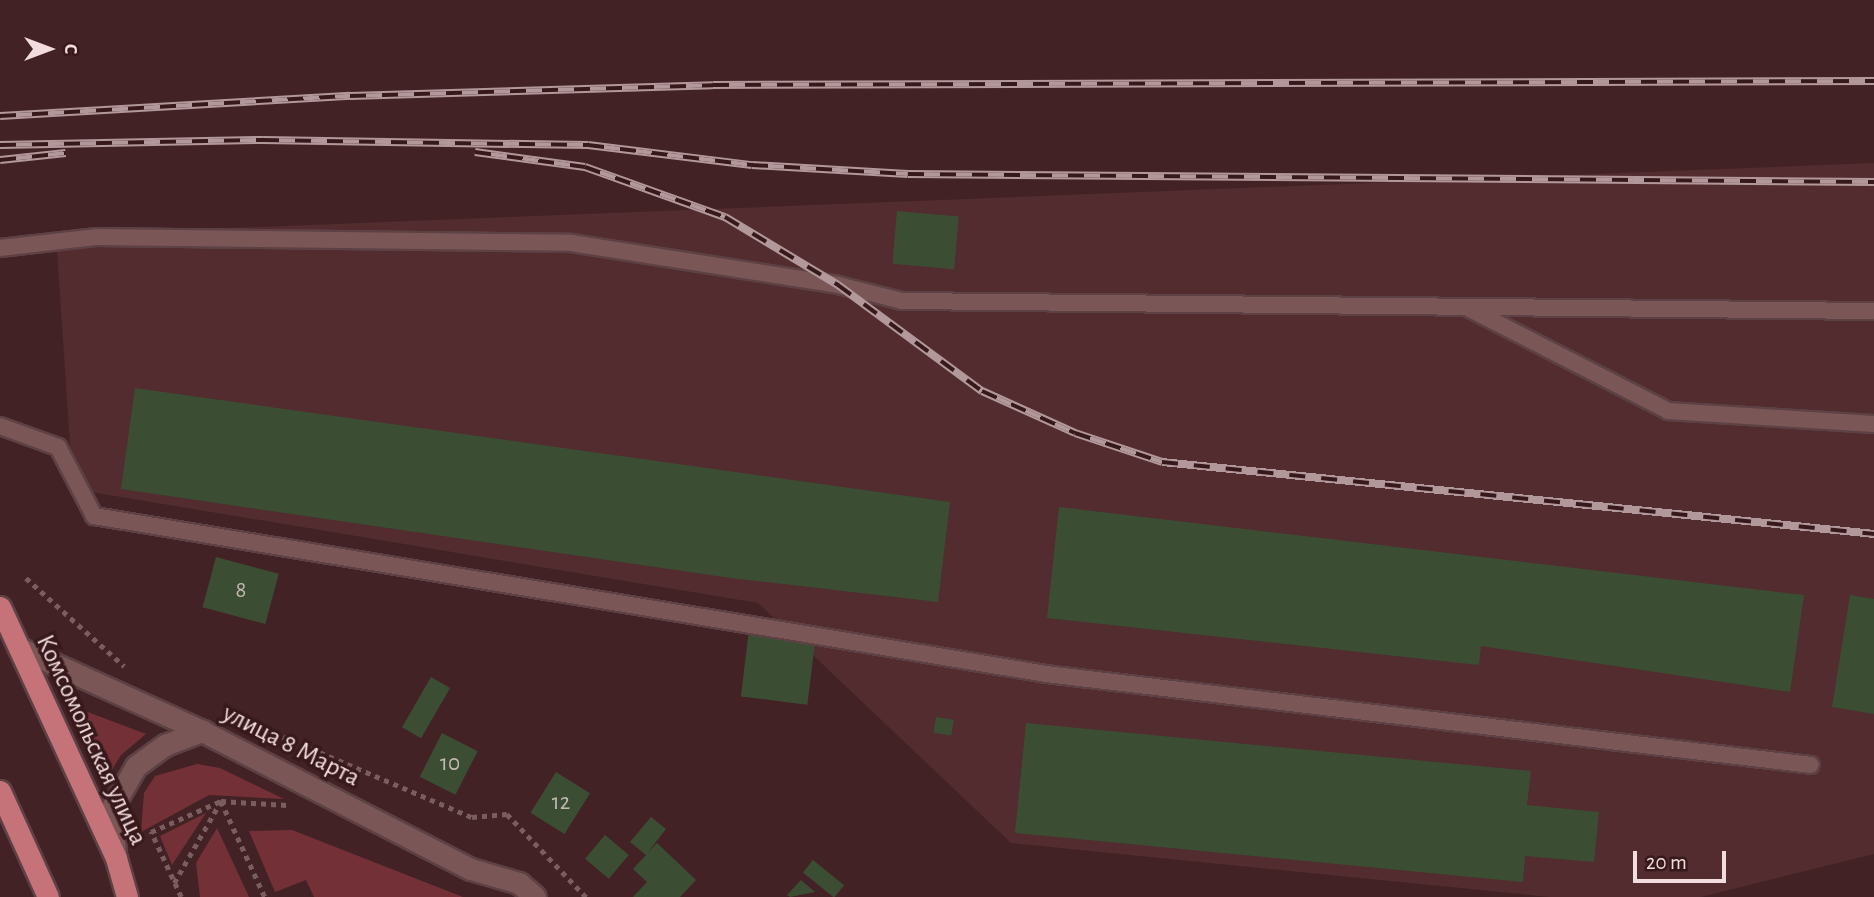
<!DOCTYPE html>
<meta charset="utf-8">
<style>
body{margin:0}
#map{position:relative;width:1874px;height:897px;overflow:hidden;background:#432225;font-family:"Alegreya Sans",sans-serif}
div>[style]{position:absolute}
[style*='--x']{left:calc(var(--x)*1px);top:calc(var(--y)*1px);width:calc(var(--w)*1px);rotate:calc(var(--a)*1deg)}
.built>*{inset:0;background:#522c2f}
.green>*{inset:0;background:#733137}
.building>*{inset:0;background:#3b4e34;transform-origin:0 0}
.path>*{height:4.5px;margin-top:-2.25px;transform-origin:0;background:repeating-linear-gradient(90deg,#7a5d5f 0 5px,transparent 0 10px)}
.roads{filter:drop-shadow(2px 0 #5d4144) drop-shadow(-2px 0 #5d4144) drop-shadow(0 2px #5d4144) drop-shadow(0 -2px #5d4144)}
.lane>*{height:16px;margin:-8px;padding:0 8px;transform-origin:8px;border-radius:8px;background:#7b5657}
.secondary>*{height:21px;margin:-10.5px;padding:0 10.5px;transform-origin:10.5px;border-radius:10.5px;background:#7b5657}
.primary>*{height:21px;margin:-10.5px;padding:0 10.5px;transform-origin:10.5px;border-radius:10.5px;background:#c57379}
.rail>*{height:8px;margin-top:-4px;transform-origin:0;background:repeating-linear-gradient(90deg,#38191b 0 16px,#b2989a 0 32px);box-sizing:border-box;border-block:2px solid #b2989a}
span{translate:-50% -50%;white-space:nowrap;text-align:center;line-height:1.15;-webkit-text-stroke:7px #38191b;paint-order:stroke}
.number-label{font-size:23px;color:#c4b8b3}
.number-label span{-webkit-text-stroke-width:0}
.street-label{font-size:26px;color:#f2dcdd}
.north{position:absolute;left:14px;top:14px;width:70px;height:70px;-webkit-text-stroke:5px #38191b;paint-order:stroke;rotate:90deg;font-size:19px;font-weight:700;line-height:28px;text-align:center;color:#f2dcdd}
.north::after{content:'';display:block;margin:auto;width:24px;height:32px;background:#f2dcdd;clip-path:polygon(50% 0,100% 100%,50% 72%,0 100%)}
.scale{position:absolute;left:1633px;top:851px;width:93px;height:32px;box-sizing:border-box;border:4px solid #f2dcdd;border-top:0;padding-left:9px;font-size:21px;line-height:24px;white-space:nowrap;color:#f2dcdd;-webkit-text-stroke:5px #38191b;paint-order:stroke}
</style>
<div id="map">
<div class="built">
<div style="clip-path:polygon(1874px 163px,1874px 854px,1701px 897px,1550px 897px,1011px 843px,758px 603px,73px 489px,56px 235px)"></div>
</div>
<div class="green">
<div style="clip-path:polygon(69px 705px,146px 734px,121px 755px,105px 781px)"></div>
<div style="clip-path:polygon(197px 764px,220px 768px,284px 799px,209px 795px,141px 832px,144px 793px,155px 776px)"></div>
<div style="clip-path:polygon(206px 813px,172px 865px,160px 836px)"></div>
<div style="clip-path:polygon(217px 828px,249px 897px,200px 897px,196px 863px)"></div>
<div style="clip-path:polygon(292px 830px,463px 897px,314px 897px,306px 880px,275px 892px,249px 831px)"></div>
</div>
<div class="building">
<div style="left:897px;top:211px;width:62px;height:53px;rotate:5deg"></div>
<div style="clip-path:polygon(135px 388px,950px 502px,938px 602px,731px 578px,121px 489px)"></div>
<div style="clip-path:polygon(1059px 507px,1804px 595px,1790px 692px,1481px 646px,1479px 665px,1047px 618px)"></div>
<div style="left:216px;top:557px;width:65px;height:52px;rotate:15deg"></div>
<div style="clip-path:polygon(1850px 595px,1874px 599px,1874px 714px,1832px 707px)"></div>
<div style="left:749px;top:630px;width:67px;height:67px;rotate:7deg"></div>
<div style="left:431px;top:677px;width:22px;height:58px;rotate:30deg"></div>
<div style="left:936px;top:717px;width:18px;height:16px;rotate:9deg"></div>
<div style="clip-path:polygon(1026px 723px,1531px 771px,1527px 805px,1599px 812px,1594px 862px,1525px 856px,1523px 882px,1015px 833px)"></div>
<div style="left:442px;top:733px;width:40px;height:49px;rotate:27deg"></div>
<div style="left:556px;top:772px;width:40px;height:48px;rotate:32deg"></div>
<div style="clip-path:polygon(651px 817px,666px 829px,648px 852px,657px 843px,696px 880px,680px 897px,633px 897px,647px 882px,633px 869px,646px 855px,630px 842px)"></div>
<div style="left:605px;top:835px;width:31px;height:31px;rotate:40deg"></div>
<div style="left:813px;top:860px;width:40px;height:16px;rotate:39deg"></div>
<div style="clip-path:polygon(801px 880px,815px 892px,790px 897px,787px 895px)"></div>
</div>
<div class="path">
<div style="--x:26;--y:578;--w:132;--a:41.9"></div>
<div style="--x:237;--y:717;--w:255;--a:23.1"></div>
<div style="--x:472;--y:817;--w:35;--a:-5"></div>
<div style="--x:507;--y:814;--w:115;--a:46.4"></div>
<div style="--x:174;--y:883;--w:95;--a:-60.2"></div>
<div style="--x:221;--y:801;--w:66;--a:3.5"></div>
<div style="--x:181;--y:897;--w:72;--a:-114.8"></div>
<div style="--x:151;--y:832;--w:77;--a:-23.9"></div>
<div style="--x:221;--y:801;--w:106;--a:65.4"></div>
</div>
<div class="roads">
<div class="lane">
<div style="--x:0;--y:248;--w:98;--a:-6.5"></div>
<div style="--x:97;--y:237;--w:474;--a:0.7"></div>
<div style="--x:571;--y:243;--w:270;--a:8.9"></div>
<div style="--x:838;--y:285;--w:66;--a:14"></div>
<div style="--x:902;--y:301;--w:972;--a:0.59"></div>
<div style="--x:1468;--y:308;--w:225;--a:27.2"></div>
<div style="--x:1668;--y:411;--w:206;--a:3.6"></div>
<div style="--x:0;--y:426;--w:62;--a:19.9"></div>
<div style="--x:58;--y:447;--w:78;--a:62.4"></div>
<div style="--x:94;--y:516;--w:965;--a:9.42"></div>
<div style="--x:1046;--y:674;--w:770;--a:6.78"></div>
</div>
<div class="secondary">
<div style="--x:19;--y:648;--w:201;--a:24.4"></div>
<div style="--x:202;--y:731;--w:302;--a:27.2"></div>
<div style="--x:471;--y:869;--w:50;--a:16.3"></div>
<div style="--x:519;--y:883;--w:21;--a:41"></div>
<div style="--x:115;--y:853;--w:44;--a:-95.2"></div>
<div style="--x:111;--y:809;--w:50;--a:-59.8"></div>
<div style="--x:136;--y:766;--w:36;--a:-36"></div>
<div style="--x:165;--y:745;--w:40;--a:-21"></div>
</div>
<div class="primary">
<div style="--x:0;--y:607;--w:277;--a:65.2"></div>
<div style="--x:116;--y:858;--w:41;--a:74.2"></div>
<div style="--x:0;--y:791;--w:116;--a:65.6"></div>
</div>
</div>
<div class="rail">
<div style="--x:0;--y:116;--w:351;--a:-3.3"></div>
<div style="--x:350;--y:96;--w:363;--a:-1.7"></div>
<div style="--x:713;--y:85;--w:1161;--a:-0.2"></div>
<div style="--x:0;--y:145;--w:263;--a:-1.1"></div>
<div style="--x:263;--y:140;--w:325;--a:0.9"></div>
<div style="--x:588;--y:145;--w:165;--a:7"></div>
<div style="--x:752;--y:165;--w:156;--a:3.3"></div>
<div style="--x:908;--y:174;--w:966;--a:0.47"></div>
<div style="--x:475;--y:152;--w:111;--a:7.8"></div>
<div style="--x:585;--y:167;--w:149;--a:19.7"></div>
<div style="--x:725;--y:217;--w:132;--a:31"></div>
<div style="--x:838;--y:285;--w:179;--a:36.4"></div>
<div style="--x:982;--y:391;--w:102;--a:24.3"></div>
<div style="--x:1075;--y:433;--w:92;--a:18.4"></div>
<div style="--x:1162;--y:462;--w:716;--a:5.77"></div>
<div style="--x:0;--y:160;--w:66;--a:-6.1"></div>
</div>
<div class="number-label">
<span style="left:241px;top:591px">8</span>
<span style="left:450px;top:764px">10</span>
<span style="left:561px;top:803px">12</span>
</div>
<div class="street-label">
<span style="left:91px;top:740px;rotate:65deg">Комсомольская улица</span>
<span style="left:291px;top:746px;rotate:27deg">улица 8 Марта</span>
</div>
<div class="north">С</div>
<div class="scale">20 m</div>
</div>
